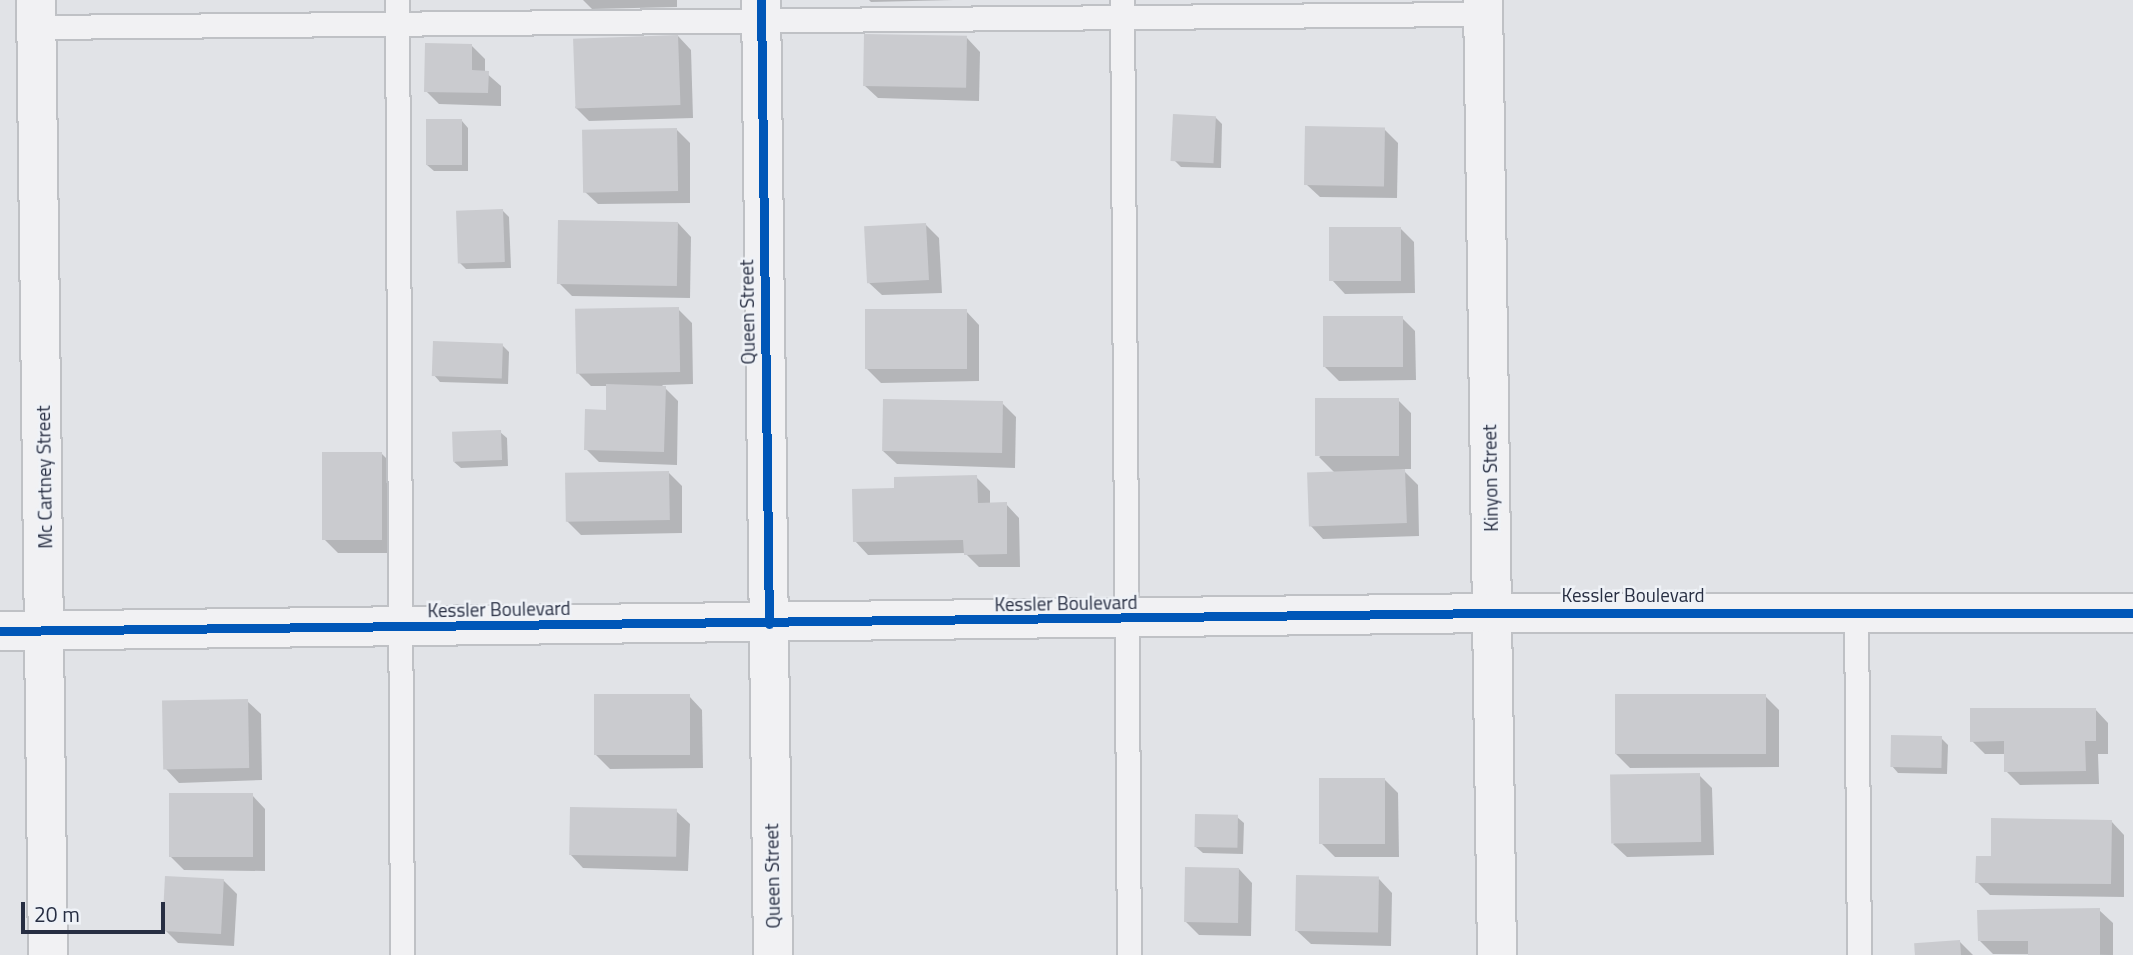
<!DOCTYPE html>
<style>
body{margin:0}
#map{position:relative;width:2133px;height:955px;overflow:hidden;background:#e1e3e7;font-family:"Titillium Web",sans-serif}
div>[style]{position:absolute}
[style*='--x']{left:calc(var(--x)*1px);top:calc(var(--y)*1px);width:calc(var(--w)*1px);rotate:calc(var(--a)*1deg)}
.shadow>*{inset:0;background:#0003}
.building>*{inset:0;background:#cacbcf;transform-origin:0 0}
.roads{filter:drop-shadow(2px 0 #bfc1c5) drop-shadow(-2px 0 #bfc1c5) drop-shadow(0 2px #bfc1c5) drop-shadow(0 -2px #bfc1c5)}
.service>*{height:23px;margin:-11.5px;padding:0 11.5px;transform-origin:11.5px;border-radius:11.5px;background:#f1f1f3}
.minor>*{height:38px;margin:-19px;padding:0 19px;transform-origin:19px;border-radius:19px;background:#f1f1f3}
.cycleway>*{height:9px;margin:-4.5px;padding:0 4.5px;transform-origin:4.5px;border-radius:4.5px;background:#0057b8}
span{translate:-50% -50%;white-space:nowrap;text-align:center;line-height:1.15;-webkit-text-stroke:5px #eff2f7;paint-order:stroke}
.street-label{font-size:19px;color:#272e42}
.scale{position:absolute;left:21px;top:902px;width:144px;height:32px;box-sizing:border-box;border:4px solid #272e42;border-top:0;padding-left:9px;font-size:21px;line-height:24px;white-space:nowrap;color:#272e42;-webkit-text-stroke:5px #eff2f7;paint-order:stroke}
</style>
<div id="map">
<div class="shadow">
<div style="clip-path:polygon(583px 0,677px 0,677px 7px,592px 9px)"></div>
<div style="clip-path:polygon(869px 0,954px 0,871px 2px)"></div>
<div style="clip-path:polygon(678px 36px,691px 50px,693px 118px,589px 121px,575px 107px)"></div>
<div style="clip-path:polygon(967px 38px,980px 52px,979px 101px,878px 98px,864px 85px)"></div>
<div style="clip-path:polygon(471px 45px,485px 59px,485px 72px,501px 86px,501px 106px,439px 104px,426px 91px)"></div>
<div style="clip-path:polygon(1215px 117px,1222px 124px,1221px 168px,1181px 167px,1174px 160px)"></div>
<div style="clip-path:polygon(462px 121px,468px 128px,468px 171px,434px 171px,427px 165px)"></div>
<div style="clip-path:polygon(676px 129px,690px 143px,690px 203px,598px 204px,584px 191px)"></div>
<div style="clip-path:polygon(1384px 129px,1398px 143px,1397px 198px,1320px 197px,1306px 184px)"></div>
<div style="clip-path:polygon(502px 210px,509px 217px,511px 268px,466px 269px,459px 262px)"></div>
<div style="clip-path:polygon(678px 223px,691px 237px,690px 298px,572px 296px,559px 283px)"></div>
<div style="clip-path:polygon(926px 225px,939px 238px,942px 293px,882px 295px,868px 282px)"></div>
<div style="clip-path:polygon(1400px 228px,1414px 242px,1415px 293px,1345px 294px,1332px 280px)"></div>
<div style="clip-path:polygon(678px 309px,692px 323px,693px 384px,662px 385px,678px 401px,677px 465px,599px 462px,586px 449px,607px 412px,608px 386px,591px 386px,578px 373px)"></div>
<div style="clip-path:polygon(966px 311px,979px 325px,979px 381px,881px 383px,867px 369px)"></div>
<div style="clip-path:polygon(1402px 318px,1415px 331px,1416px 380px,1339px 381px,1325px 367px)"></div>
<div style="clip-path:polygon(502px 345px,509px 352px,508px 384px,440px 382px,434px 375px)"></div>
<div style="clip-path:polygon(1398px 400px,1411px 413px,1411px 469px,1402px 469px,1418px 485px,1419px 536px,1323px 539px,1310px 525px,1335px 473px,1319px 457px)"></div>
<div style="clip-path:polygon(1003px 404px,1016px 417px,1015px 468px,897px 464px,883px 451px)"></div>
<div style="clip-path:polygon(500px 432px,507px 438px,508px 466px,461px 468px,454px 462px)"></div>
<div style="clip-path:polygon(382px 454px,395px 467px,395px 553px,338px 553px,324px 539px)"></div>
<div style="clip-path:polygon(668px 472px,682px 486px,682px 533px,581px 535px,567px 521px)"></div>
<div style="clip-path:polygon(976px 477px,990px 491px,990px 505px,1006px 504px,1019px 518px,1020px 567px,979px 567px,965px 553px,868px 555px,855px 541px,895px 490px)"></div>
<div style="clip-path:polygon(689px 696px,702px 710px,703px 768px,610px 769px,596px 755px)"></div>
<div style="clip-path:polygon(1765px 696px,1779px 710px,1779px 767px,1630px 768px,1616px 754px)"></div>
<div style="clip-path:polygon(247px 701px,261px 714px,262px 780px,179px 783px,166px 769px)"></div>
<div style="clip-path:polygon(2095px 709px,2108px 723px,2108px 754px,2098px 754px,2099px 784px,2020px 785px,2006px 771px,2006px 754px,1985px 754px,1972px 741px)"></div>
<div style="clip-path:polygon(1941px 738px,1948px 745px,1947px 774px,1898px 773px,1892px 766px)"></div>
<div style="clip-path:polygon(1699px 775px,1712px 788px,1714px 855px,1627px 857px,1613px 844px)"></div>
<div style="clip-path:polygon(1384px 779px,1398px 793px,1399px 857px,1335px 857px,1322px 844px)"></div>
<div style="clip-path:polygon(252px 795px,265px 809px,265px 871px,184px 870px,170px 856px)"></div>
<div style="clip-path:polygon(676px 811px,690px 824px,688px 871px,583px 868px,570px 854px)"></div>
<div style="clip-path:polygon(1237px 817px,1244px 823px,1243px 854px,1203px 853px,1196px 847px)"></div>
<div style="clip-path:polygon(2111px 821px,2124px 835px,2124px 897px,1990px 895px,1977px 882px,1993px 857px)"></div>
<div style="clip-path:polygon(1239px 869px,1252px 883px,1251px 936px,1199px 935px,1186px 922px)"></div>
<div style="clip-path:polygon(1379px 879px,1392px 893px,1391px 946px,1311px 944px,1297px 931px)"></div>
<div style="clip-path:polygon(223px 880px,237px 894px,234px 946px,178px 943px,165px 930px)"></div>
<div style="clip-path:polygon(2099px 910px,2113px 923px,2113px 955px,1993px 954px,1980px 941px)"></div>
<div style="clip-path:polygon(1960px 942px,1973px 955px,1916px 955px)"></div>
</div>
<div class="building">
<div style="left:864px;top:34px;width:103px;height:52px;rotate:1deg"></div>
<div style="left:678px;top:35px;width:70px;height:105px;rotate:88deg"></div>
<div style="clip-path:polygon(425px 43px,472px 44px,472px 70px,489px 71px,488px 93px,424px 92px)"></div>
<div style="left:1173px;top:114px;width:43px;height:47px;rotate:3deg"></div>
<div style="left:426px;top:119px;width:36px;height:46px"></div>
<div style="left:1305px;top:126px;width:80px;height:59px;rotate:1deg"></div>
<div style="left:677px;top:128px;width:63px;height:95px;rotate:89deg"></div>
<div style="left:503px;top:209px;width:53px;height:47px;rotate:88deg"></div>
<div style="left:558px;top:220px;width:120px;height:64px;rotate:1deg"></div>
<div style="left:926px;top:223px;width:57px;height:62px;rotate:87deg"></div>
<div style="left:1329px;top:227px;width:72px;height:54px"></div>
<div style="left:679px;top:307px;width:65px;height:104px;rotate:89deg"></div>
<div style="left:967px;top:309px;width:60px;height:102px;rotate:90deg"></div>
<div style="left:1403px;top:316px;width:51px;height:80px;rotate:90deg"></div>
<div style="left:433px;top:341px;width:70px;height:35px;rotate:2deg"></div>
<div style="clip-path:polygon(606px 384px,666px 386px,664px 452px,584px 450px,585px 409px,606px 410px)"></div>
<div style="left:1399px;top:398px;width:58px;height:84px;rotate:90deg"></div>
<div style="left:883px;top:399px;width:120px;height:52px;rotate:1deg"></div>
<div style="left:501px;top:430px;width:30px;height:49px;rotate:88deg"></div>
<div style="left:322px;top:452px;width:60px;height:88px"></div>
<div style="left:1405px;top:469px;width:54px;height:98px;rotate:88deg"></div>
<div style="left:669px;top:471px;width:49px;height:104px;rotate:89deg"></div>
<div style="clip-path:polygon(977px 475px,978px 503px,1007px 502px,1007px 554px,964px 555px,963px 540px,853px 542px,852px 489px,894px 488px,894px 477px)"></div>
<div style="left:690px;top:694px;width:61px;height:96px;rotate:90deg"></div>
<div style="left:1766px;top:694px;width:60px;height:151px;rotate:90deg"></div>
<div style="left:248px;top:699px;width:69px;height:86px;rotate:89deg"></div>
<div style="clip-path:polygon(1970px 708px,2096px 708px,2096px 741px,2085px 741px,2086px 771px,2004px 772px,2004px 741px,1970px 742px)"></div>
<div style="left:1891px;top:735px;width:51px;height:32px;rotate:1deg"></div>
<div style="left:1700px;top:773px;width:69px;height:90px;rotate:89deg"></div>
<div style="left:1319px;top:778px;width:66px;height:66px"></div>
<div style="left:169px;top:793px;width:84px;height:64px"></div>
<div style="left:570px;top:807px;width:107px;height:48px;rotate:1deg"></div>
<div style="left:1195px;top:814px;width:43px;height:33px;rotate:1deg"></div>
<div style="clip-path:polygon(1991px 818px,2112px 820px,2111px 884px,1975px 883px,1976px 856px,1991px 856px)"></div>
<div style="left:1185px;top:867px;width:54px;height:55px;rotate:1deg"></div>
<div style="left:1296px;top:875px;width:83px;height:56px;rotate:1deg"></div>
<div style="left:165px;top:876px;width:59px;height:55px;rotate:3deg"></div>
<div style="clip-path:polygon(2100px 908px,2100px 955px,2028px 955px,2028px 941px,1978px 941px,1977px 910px)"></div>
<div style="left:1960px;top:940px;width:15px;height:46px;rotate:86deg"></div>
</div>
<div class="roads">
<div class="service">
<div style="--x:397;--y:0;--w:955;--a:89.7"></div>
<div style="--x:1122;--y:0;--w:955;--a:89.58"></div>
<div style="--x:37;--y:27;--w:1446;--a:-0.52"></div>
<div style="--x:1856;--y:612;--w:343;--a:89.5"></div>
</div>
<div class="minor">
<div style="--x:36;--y:0;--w:955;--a:89.28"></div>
<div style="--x:761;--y:0;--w:955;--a:89.28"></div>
<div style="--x:1483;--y:0;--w:955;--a:89.16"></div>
<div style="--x:0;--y:631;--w:1491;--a:-0.69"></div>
<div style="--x:1491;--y:613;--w:642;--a:0"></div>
</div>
</div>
<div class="cycleway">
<div style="--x:761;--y:0;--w:624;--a:89.27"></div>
<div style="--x:0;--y:631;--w:1491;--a:-0.69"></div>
<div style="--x:1491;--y:613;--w:642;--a:0"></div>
</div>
<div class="street-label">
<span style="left:747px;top:312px;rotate:-91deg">Queen Street</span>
<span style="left:44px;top:477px;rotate:-91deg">Mc Cartney Street</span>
<span style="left:1490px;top:478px;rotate:-91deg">Kinyon Street</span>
<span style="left:1633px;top:595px">Kessler Boulevard</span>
<span style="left:1066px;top:603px;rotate:-1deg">Kessler Boulevard</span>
<span style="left:499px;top:609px;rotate:-1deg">Kessler Boulevard</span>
<span style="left:772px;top:876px;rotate:-91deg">Queen Street</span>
</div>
<div class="scale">20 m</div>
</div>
